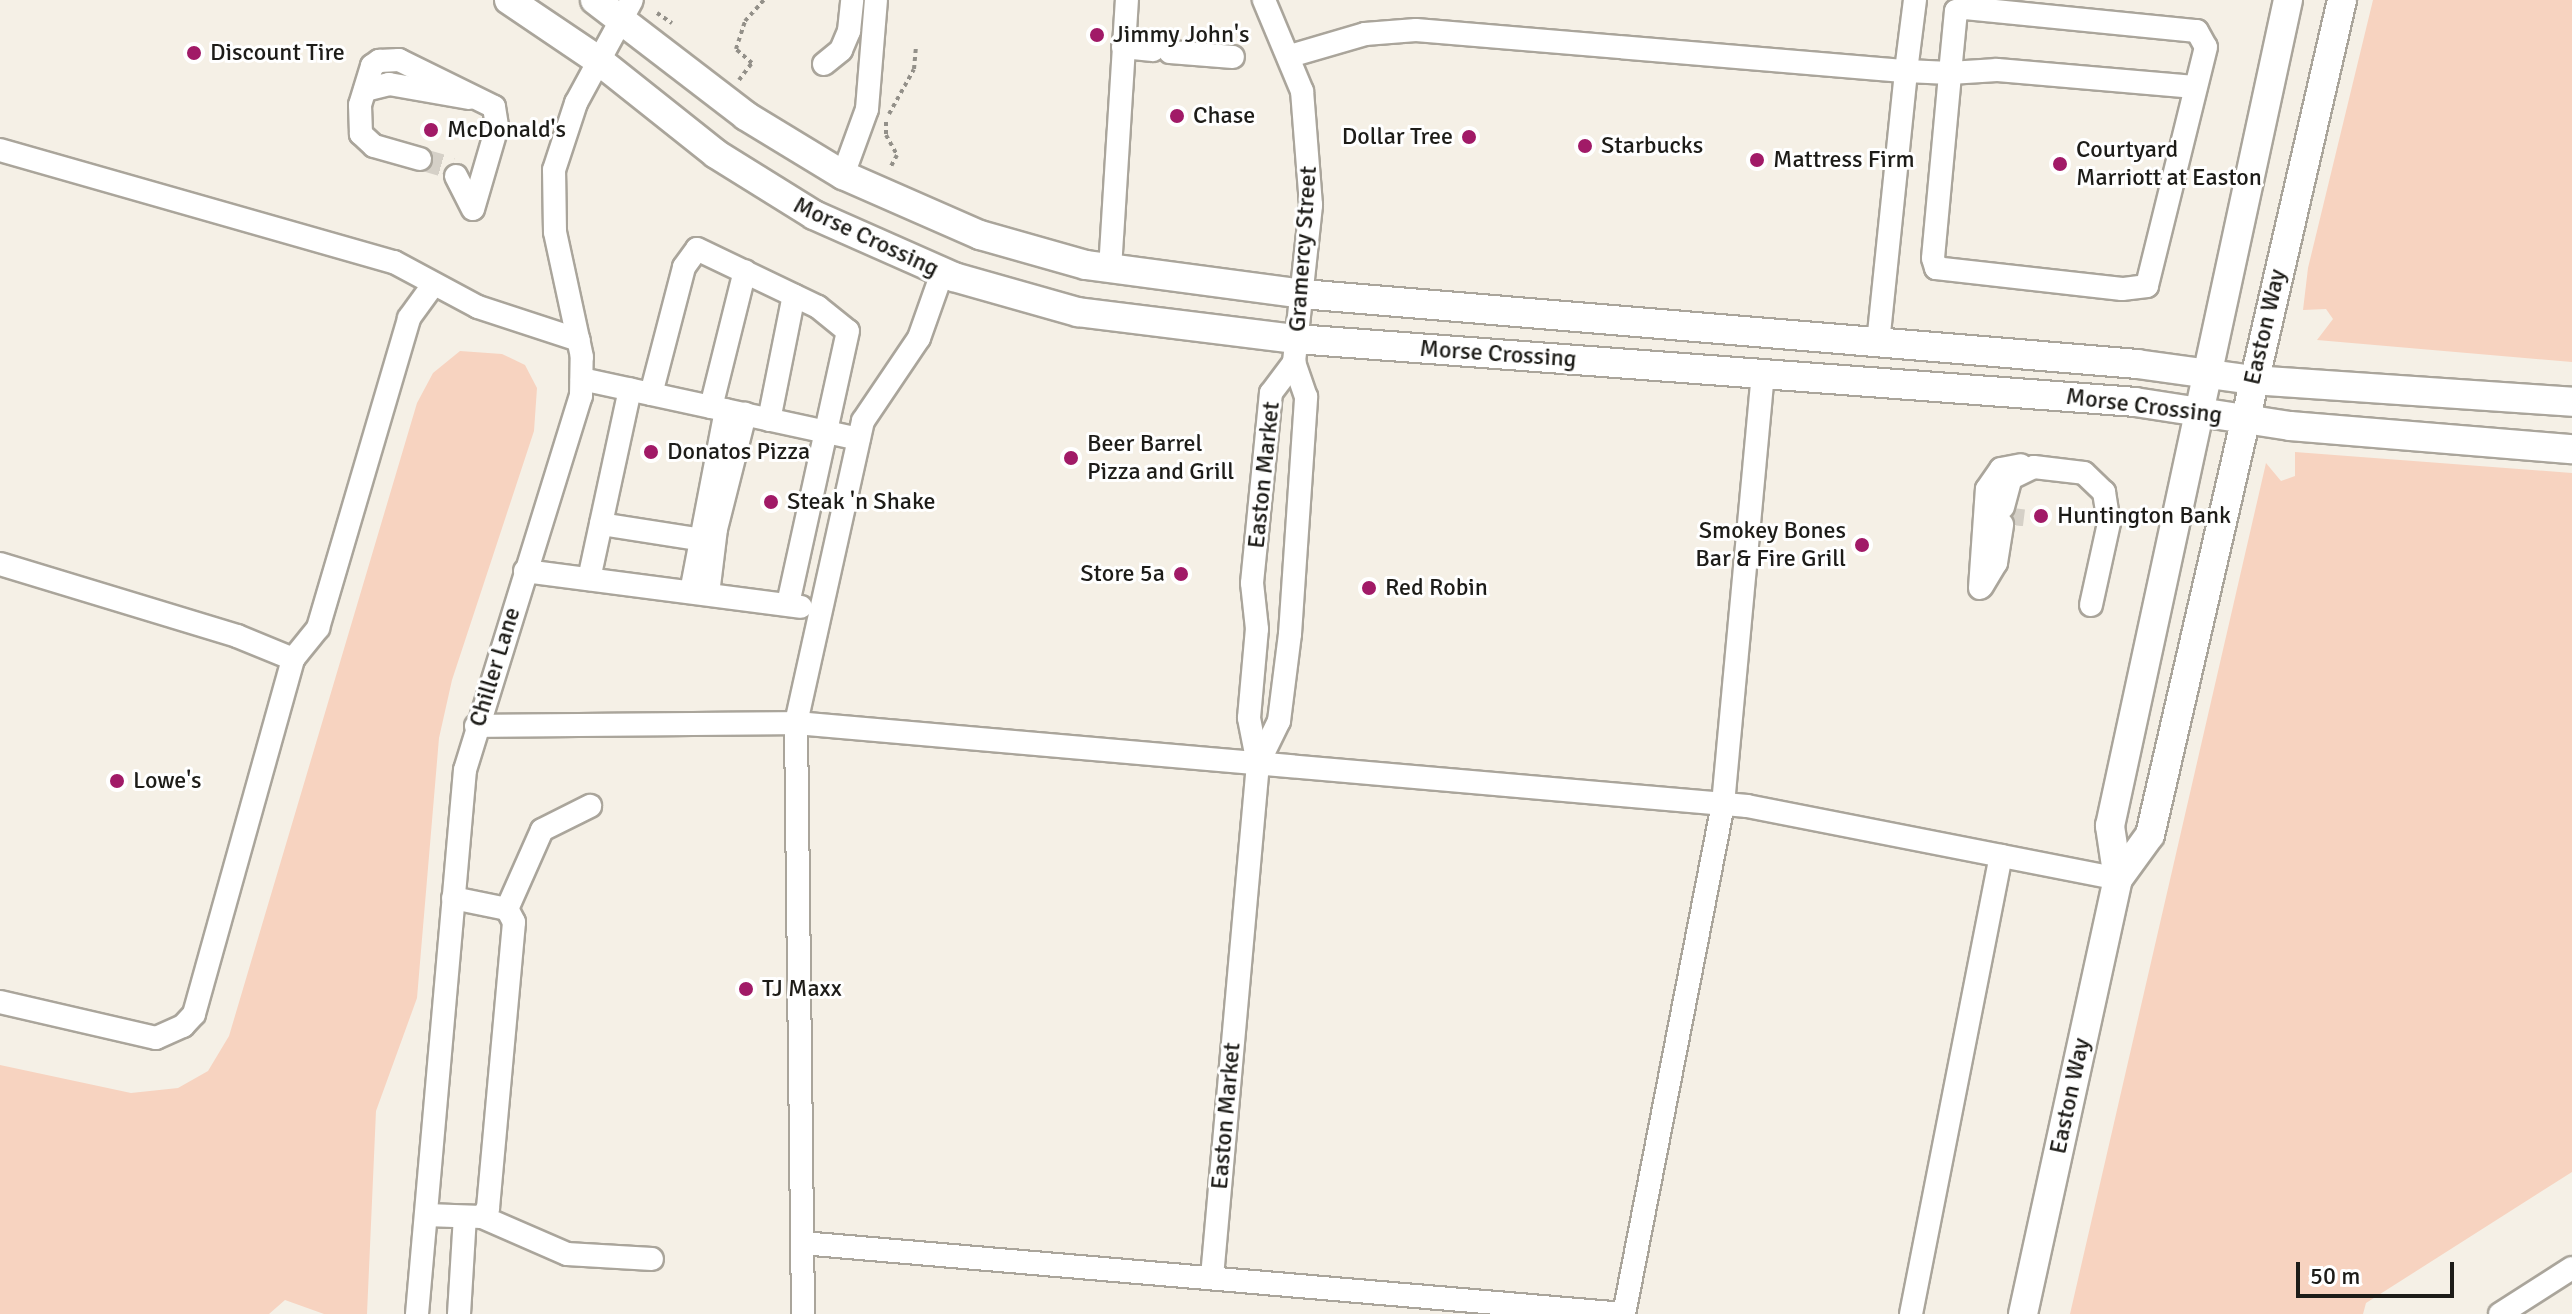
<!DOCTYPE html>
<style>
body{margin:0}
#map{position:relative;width:2572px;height:1314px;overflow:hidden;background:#f5f0e6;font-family:Signika,sans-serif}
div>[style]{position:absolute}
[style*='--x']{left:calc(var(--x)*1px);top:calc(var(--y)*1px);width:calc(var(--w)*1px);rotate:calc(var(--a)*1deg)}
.green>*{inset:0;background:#f7d3c0}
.minor-tunnel>*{height:22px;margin-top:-11px;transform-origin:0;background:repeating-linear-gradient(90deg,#d5d0c7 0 22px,transparent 0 33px)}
.path>*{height:4px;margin-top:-2px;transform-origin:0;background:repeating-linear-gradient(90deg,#939089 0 4px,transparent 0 8px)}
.roads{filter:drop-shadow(2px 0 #aaa59b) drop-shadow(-2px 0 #aaa59b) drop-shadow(0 2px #aaa59b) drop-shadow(0 -2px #aaa59b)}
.minor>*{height:22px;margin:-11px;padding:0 11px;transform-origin:11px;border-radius:11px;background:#fff}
.major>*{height:28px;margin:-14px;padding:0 14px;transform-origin:14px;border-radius:14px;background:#fff}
.dots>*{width:22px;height:22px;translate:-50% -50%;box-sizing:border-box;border:4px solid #fff;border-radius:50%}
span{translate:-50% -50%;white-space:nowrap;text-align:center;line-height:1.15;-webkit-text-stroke:6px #fff;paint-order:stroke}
.poi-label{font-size:24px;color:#1d1c18}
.left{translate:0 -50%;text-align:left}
.right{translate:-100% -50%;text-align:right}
.street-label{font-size:24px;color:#1d1c18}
.scale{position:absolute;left:2296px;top:1262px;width:158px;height:36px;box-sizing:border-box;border:4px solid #1d1c18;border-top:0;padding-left:10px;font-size:24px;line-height:28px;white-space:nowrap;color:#1d1c18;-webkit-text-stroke:6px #fff;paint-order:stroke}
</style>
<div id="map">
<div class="green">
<div style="clip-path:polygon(2373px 0,2572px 0,2572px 362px,2317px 340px,2333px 319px,2326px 309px,2303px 310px,2308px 268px)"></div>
<div style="clip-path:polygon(460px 351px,502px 354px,525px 365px,537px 388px,534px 431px,452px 680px,439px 738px,417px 998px,376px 1111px,367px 1314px,324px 1314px,285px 1300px,269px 1314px,0 1314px,0 1065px,131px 1093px,178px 1088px,208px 1071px,229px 1036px,417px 403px,433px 373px)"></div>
<div style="clip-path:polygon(2295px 452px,2572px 473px,2572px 1172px,2366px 1303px,2363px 1314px,2070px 1314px,2266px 463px,2281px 481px,2295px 476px)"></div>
</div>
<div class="minor-tunnel">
<div style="--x:420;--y:159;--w:33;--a:16"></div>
<div style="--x:452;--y:168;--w:9;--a:63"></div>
<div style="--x:2012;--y:525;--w:17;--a:-83"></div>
</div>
<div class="path">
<div style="--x:657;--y:13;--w:18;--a:34"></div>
<div style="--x:739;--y:80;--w:21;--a:-53"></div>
<div style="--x:752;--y:63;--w:21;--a:-139"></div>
<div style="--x:736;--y:49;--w:29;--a:-72"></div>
<div style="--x:745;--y:21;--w:28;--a:-48"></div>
<div style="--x:889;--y:114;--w:51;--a:-60.9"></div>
<div style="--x:914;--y:69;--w:21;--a:-85"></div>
<div style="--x:886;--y:122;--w:13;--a:90"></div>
<div style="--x:886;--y:135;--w:23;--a:61"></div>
<div style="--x:897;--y:155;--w:15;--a:118"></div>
</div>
<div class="roads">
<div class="minor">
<div style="--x:1123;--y:47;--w:30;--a:6"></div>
<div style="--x:1170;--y:52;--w:63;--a:4.5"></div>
<div style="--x:1290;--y:56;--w:78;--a:-16.3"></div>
<div style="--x:1365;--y:34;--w:51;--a:-4.5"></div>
<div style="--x:1416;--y:30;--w:492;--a:4.8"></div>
<div style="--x:1906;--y:71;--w:72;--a:-82.8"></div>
<div style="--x:824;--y:64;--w:22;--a:-39"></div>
<div style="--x:841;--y:50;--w:21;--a:-67"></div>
<div style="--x:849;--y:31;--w:31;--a:-84"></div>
<div style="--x:365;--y:90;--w:25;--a:-14"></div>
<div style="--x:389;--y:84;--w:81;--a:9.9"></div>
<div style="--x:0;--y:150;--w:410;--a:15.9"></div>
<div style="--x:394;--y:262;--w:95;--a:28.2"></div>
<div style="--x:478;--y:307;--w:106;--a:18.1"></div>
<div style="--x:420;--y:159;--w:48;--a:-164.2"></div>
<div style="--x:374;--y:146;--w:18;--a:-137"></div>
<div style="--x:361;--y:134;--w:29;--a:-92"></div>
<div style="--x:360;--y:105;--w:41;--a:-72.9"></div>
<div style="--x:372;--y:66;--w:9;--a:-36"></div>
<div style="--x:379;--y:61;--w:20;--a:-3"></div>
<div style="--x:399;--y:60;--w:106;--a:26.3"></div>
<div style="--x:494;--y:107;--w:20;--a:81"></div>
<div style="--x:497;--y:127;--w:85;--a:106.3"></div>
<div style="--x:843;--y:175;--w:70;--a:-70"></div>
<div style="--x:867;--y:109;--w:109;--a:-85.3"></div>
<div style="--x:456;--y:176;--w:37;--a:63"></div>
<div style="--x:1110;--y:269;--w:270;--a:-86.4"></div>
<div style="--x:1878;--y:343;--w:273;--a:-84.1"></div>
<div style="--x:1906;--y:71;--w:44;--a:2.6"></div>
<div style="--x:1950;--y:73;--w:62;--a:-84.5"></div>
<div style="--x:1956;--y:11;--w:9;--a:-18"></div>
<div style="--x:1965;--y:8;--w:233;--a:5.7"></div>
<div style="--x:2197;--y:31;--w:18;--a:61"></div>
<div style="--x:2206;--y:47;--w:246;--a:103.9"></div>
<div style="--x:2147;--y:286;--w:25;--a:173"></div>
<div style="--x:2122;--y:289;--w:187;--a:-173.6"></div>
<div style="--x:1936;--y:268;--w:10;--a:-107"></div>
<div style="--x:1933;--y:258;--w:186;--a:-84.7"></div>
<div style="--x:1950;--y:73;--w:47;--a:-3.7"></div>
<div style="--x:1997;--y:70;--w:199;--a:4.9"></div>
<div style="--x:582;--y:379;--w:283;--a:12.2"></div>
<div style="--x:651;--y:394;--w:131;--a:-75.4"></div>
<div style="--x:684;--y:267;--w:22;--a:-54"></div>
<div style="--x:697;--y:249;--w:134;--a:25.6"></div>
<div style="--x:818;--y:307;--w:38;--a:39"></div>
<div style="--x:848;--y:331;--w:280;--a:102.4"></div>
<div style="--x:711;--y:407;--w:140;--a:-76"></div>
<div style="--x:769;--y:420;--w:127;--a:-78.7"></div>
<div style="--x:2003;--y:507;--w:30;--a:-75"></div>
<div style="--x:2011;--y:478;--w:25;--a:-26"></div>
<div style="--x:2034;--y:467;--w:50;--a:6.8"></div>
<div style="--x:2084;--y:473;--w:28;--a:44"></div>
<div style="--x:2104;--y:492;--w:31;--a:81"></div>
<div style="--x:2109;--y:523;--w:84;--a:102.4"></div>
<div style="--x:601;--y:524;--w:97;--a:8.9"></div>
<div style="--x:0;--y:564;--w:248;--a:16.9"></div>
<div style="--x:237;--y:636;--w:61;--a:22.3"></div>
<div style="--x:525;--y:571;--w:278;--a:7.4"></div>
<div style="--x:589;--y:579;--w:194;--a:-77.8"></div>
<div style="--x:1982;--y:586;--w:27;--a:-59"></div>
<div style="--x:1996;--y:563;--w:39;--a:-81"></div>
<div style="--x:1980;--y:588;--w:99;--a:-86"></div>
<div style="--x:1987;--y:489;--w:24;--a:-55"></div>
<div style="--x:2001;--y:469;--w:20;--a:-11"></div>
<div style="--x:691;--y:592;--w:185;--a:-79.1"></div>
<div style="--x:708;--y:594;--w:65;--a:-83"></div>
<div style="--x:716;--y:529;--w:119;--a:-75.8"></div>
<div style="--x:476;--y:726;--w:320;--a:-0.5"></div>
<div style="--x:796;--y:723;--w:955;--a:4.99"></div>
<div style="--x:1747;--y:806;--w:378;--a:11.1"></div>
<div style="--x:1258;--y:764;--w:48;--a:-64"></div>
<div style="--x:1279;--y:721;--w:88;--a:-82.8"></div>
<div style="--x:1290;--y:634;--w:238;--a:-86.1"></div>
<div style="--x:1306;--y:397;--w:37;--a:-109"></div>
<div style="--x:1294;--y:362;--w:158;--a:-83.8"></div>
<div style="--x:1311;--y:205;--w:114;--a:-94.5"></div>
<div style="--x:1302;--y:91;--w:99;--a:-112.7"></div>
<div style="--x:507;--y:909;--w:86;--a:-66.1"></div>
<div style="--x:542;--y:830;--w:54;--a:-26.6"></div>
<div style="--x:0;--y:1002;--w:160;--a:13"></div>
<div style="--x:156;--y:1038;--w:30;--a:-24"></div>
<div style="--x:183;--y:1026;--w:16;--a:-47"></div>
<div style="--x:194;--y:1014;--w:369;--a:-74.4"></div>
<div style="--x:293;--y:659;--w:40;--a:-51"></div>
<div style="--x:318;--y:628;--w:323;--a:-73.6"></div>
<div style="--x:409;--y:318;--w:41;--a:-54"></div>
<div style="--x:426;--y:1215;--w:56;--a:2"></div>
<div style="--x:482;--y:1217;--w:11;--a:-56"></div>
<div style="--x:488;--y:1208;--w:287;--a:-84.8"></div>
<div style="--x:514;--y:922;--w:15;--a:-118"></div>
<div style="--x:507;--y:909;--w:55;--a:-168.5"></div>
<div style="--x:482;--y:1217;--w:93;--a:23.5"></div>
<div style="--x:567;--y:1254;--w:85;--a:3.4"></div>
<div style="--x:802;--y:1243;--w:825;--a:4.94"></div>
<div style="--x:1212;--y:1277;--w:515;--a:-84.88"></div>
<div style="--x:1258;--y:764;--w:47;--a:-101.1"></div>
<div style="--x:1249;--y:718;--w:89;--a:-84.9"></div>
<div style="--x:1257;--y:629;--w:46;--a:-96.2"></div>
<div style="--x:1252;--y:583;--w:191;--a:-84.3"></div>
<div style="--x:1271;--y:393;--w:39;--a:-53"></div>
<div style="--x:417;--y:1314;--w:546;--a:-84.96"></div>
<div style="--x:465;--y:770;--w:392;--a:-72.8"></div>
<div style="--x:581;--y:396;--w:39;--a:-89"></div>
<div style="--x:582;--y:357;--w:128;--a:-102.2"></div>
<div style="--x:555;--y:232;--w:62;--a:-90.9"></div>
<div style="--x:554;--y:170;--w:71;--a:-71.8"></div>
<div style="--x:576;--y:103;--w:117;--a:-61.5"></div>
<div style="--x:459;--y:1314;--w:97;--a:-86.5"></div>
<div style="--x:803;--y:1314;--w:591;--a:-90.68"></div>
<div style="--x:796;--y:723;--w:309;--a:-77.5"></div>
<div style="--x:863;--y:421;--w:100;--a:-56"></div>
<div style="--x:919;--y:338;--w:69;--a:-70.5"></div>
<div style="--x:1624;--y:1314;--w:520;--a:-79.01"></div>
<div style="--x:1723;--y:804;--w:434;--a:-84.7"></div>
<div style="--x:1911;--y:1314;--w:467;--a:-78.9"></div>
<div style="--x:2500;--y:1314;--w:85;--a:-32.6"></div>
</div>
<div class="major">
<div style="--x:509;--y:0;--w:107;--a:34"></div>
<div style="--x:598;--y:60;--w:151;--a:38.5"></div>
<div style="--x:716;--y:154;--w:115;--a:31.9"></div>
<div style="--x:814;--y:215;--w:153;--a:23.9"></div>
<div style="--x:954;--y:277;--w:129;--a:15.8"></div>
<div style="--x:1078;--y:312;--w:220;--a:7.1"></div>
<div style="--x:1296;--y:339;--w:841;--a:4.29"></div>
<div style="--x:2135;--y:402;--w:157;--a:8.8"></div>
<div style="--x:2290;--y:426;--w:283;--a:4.7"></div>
<div style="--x:595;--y:0;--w:190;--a:37.5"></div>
<div style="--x:746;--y:116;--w:114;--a:31.3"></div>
<div style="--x:843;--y:175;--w:150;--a:23.7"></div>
<div style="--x:980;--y:235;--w:110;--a:15.8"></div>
<div style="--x:1086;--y:265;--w:218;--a:7.6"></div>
<div style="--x:1302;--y:294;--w:838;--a:4.79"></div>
<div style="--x:2137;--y:364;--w:116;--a:7.9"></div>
<div style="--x:2252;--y:380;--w:321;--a:3.9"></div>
<div style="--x:2118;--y:879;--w:54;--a:-54"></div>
<div style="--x:2150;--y:835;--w:857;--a:-77.05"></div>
<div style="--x:2023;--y:1314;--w:445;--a:-77.7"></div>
<div style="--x:2118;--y:879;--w:54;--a:-98.6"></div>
<div style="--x:2110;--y:826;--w:845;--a:-77.84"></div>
</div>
</div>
<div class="dots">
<div style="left:1097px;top:35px;background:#a11a67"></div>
<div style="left:194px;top:53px;background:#a11a67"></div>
<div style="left:1177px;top:116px;background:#a11a67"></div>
<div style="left:431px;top:130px;background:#a11a67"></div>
<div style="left:1469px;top:137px;background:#a11a67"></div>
<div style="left:1585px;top:146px;background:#a11a67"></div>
<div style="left:1757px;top:160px;background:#a11a67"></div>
<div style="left:2060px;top:164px;background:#a11a67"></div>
<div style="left:651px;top:452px;background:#a11a67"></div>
<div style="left:1071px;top:458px;background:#a11a67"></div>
<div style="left:771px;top:502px;background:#a11a67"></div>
<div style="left:2041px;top:516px;background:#a11a67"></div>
<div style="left:1862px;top:545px;background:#a11a67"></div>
<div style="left:1181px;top:574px;background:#a11a67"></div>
<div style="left:1369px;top:588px;background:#a11a67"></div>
<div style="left:117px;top:781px;background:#a11a67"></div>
<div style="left:746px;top:989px;background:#a11a67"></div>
</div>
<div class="poi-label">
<span class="left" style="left:1113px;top:35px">Jimmy John's</span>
<span class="left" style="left:210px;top:53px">Discount Tire</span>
<span class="left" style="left:1193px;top:116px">Chase</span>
<span class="left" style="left:447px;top:130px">McDonald's</span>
<span class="right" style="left:1453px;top:137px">Dollar Tree</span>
<span class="left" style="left:1601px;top:146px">Starbucks</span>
<span class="left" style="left:2076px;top:164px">Courtyard<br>Marriott at Easton</span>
<span class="left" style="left:1773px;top:160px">Mattress Firm</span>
<span class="left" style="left:1087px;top:458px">Beer Barrel<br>Pizza and Grill</span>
<span class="left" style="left:667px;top:452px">Donatos Pizza</span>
<span class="left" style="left:787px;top:502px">Steak 'n Shake</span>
<span class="left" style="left:2057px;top:516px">Huntington Bank</span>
<span class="right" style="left:1846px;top:545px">Smokey Bones<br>Bar &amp; Fire Grill</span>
<span class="right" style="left:1165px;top:574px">Store 5a</span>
<span class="left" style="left:1385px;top:588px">Red Robin</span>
<span class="left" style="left:133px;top:781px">Lowe's</span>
<span class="left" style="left:762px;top:989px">TJ Maxx</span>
</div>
<div class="street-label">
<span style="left:866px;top:237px;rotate:25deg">Morse Crossing</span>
<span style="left:1303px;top:249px;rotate:-86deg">Gramercy Street</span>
<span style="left:2265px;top:327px;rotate:-77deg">Easton Way</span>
<span style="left:1498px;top:354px;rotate:4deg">Morse Crossing</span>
<span style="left:2144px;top:406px;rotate:7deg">Morse Crossing</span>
<span style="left:1264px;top:475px;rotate:-84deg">Easton Market</span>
<span style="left:495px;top:667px;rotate:-73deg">Chiller Lane</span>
<span style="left:2070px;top:1096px;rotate:-78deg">Easton Way</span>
<span style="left:1226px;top:1116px;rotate:-85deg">Easton Market</span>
</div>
<div class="scale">50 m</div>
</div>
